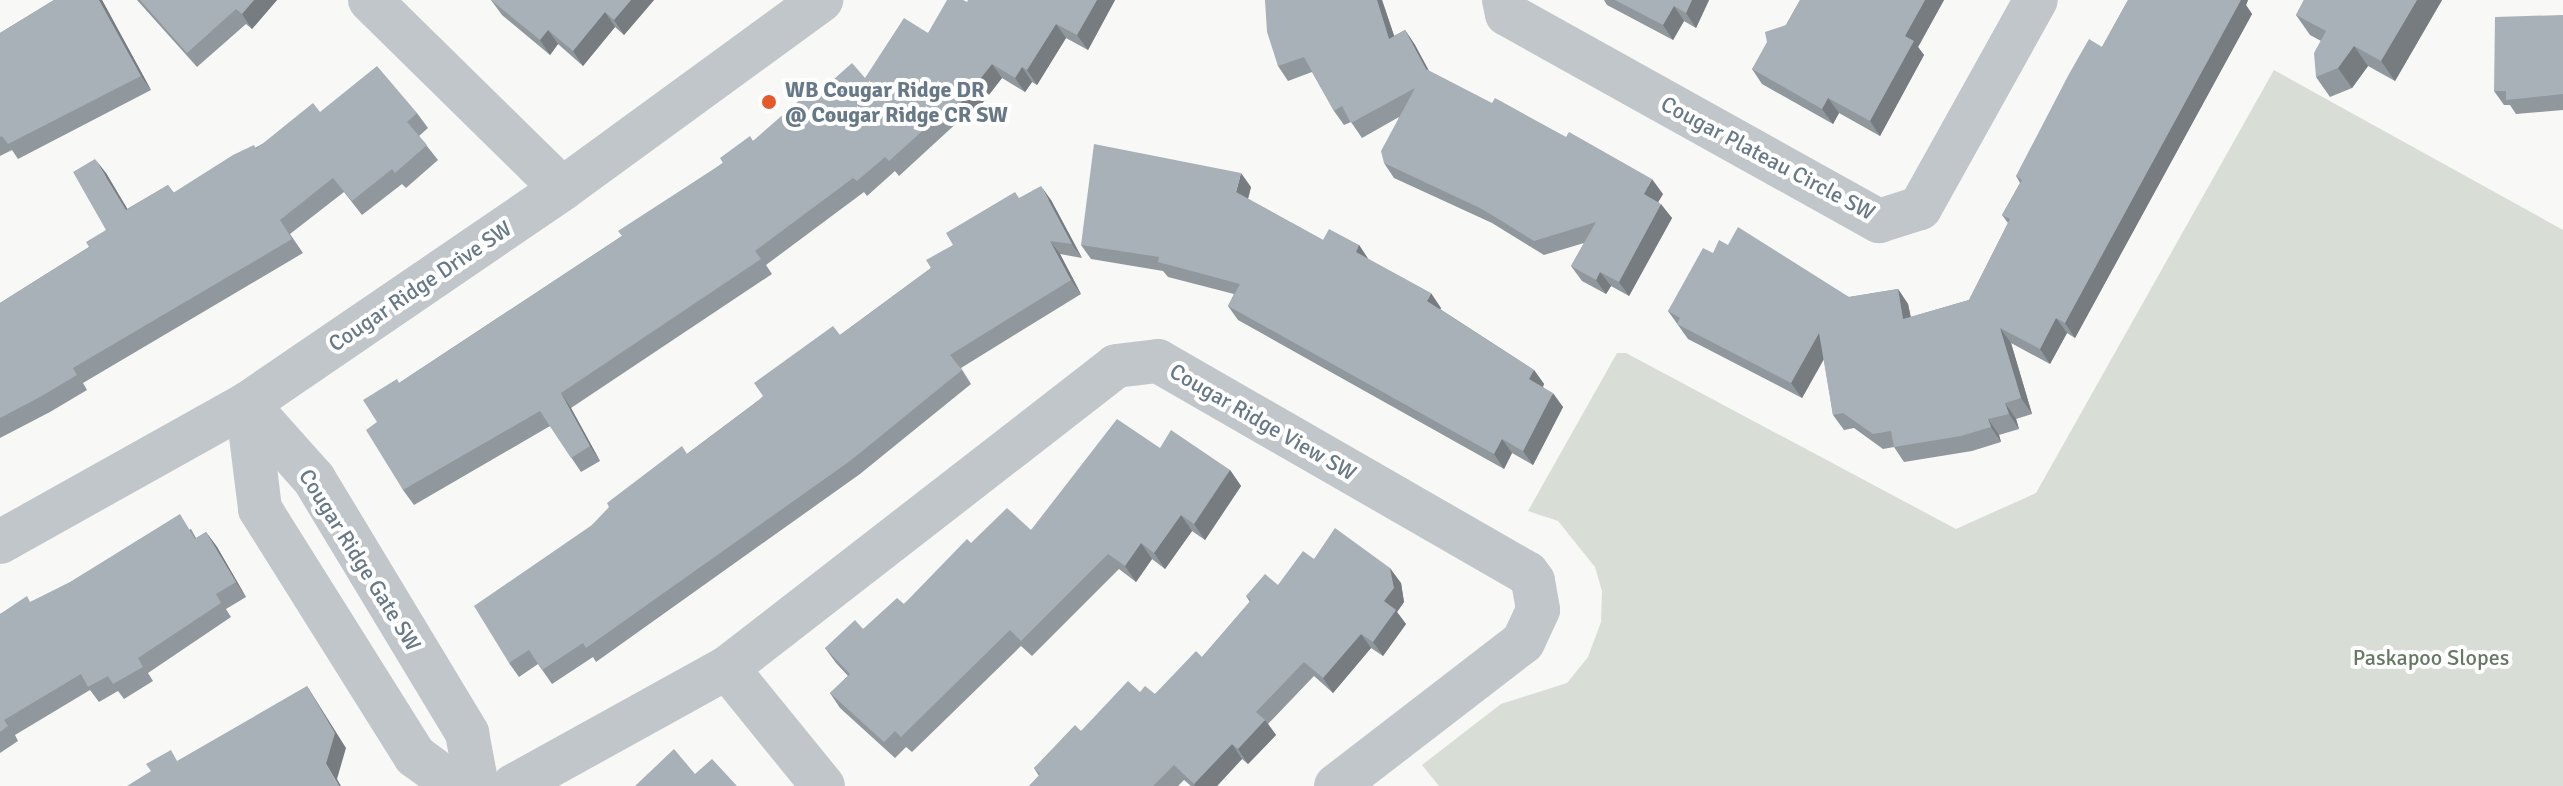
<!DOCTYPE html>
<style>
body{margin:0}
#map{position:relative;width:2563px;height:786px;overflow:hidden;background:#f8f8f6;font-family:Signika,sans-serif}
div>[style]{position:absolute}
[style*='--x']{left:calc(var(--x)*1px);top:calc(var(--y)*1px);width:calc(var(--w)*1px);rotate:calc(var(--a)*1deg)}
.green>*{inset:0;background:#d8ddd5}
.minor>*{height:44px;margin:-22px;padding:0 22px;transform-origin:22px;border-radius:22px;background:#c1c6ca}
.wall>*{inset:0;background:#90989d}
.shaded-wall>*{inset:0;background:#767c80}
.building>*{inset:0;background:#a8b1b7}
.dots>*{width:22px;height:22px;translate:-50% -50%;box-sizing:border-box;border:4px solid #fff;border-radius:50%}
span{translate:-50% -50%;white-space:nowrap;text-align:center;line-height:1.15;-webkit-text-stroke:8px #fff;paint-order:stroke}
.poi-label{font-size:22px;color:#677887;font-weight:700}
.left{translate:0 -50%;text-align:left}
.street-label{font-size:22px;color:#677887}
.park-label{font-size:22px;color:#667962}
</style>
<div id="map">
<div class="green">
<div style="clip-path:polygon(2274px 70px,2563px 230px,2563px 786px,1439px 786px,1422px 765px,1501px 704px,1567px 683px,1588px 657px,1601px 622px,1602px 591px,1595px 567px,1558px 521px,1528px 511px,1617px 353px,1626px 353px,1956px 529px,2036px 493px)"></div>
</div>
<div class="minor">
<div style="--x:370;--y:0;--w:269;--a:44.5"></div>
<div style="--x:1504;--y:0;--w:14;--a:78"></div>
<div style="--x:1507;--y:14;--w:426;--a:29.1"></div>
<div style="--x:1879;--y:221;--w:43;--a:-17.6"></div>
<div style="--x:1920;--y:208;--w:238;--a:-60.9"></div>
<div style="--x:247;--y:404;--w:101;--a:48.2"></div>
<div style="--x:314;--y:479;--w:297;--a:58.9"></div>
<div style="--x:467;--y:733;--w:54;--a:79.3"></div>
<div style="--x:247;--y:404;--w:106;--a:82.9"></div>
<div style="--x:260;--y:509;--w:292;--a:57.9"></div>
<div style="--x:415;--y:756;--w:51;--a:36.2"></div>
<div style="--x:0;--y:542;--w:283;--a:-29.2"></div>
<div style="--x:247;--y:404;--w:381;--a:-34.3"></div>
<div style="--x:562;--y:189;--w:321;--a:-36.1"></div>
<div style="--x:727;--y:668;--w:152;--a:50.9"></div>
<div style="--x:513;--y:786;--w:244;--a:-28.9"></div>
<div style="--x:727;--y:668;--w:492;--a:-37.8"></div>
<div style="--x:1116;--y:366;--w:42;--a:-6.8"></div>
<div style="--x:1158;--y:361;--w:426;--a:29.9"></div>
<div style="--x:1527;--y:573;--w:10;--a:53"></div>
<div style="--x:1533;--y:581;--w:29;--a:80"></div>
<div style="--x:1538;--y:610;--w:35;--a:115"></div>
<div style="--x:1523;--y:642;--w:236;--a:142.4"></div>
</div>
<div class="wall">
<div style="clip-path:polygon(54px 0,102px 0,151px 90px,18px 159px,12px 150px,0 156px,0 33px)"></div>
<div style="clip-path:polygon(137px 0,277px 0,252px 29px,246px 24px,197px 67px)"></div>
<div style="clip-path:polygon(491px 0,654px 0,624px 35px,615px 27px,583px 66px,558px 44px,550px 55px,502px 15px)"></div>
<div style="clip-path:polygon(1115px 0,1088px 50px,1066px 38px,1037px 85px,1032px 82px,1025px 92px,1002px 78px,966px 124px,960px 120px,899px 176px,895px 171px,867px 196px,864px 192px,766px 265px,772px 274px,571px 408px,600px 461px,581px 472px,550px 426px,414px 505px,403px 490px,377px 422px,399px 383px,622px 236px,815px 96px,865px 78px,928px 33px,967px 2px)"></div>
<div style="clip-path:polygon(1265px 0,1382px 0,1394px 36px,1405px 30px,1415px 45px,1429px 71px,1663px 194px,1658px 202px,1672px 218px,1629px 296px,1611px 286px,1606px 294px,1582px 281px,1571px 266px,1584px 243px,1544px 255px,1492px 223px,1394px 178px,1384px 163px,1399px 117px,1362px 138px,1351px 122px,1344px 125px,1334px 111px,1312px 72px,1288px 81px,1278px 66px)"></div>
<div style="clip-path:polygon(1604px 0,1709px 0,1696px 28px,1684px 21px,1673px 40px,1607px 5px)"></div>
<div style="clip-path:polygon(1800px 0,1944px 0,1918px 47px,1924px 55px,1880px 136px,1839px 113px,1833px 124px,1762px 84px,1752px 69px,1786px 25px)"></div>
<div style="clip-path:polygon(2128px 0,2248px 0,2246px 5px,2252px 14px,2075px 338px,2067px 333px,2050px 364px,2011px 343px,2032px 414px,2016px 419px,2019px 429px,1999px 435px,2001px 442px,1972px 451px,1904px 462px,1894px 447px,1883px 449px,1854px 428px,1844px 430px,1833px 415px,1824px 359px,1802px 398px,1688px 339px,1668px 311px,1713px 253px,1728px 245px,1849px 297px,1898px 289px,1908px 304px,1911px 317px,1969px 300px,2008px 223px,2002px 215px,2020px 183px,2016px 176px,2102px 47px)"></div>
<div style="clip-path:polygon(2304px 0,2442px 0,2395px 81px,2368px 66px,2352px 88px,2330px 97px,2316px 77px,2321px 41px,2310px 35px,2296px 15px)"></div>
<div style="clip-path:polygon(2563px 15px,2563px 110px,2516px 114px,2510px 105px,2504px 105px,2494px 91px)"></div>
<div style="clip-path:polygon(320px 112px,417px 113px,428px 128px,419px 136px,438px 160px,406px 188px,402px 184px,362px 215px,344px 192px,290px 234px,303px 253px,83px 383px,87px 390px,50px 412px,0 438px,0 303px,89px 247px,106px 230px,106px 173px,127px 209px,168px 185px,174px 193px)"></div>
<div style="clip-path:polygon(1251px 187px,1248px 199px,1323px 240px,1359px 245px,1368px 259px,1441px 308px,1440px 309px,1534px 370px,1544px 384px,1543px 387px,1563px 407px,1533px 465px,1512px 453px,1504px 469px,1238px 320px,1228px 306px,1234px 294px,1168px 277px,1163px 271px,1091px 259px,1081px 245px)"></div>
<div style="clip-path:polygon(1020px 198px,1051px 200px,1082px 258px,1060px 254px,1081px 294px,961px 368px,971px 384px,860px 474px,596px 662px,593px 657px,552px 684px,538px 664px,519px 677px,509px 663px,592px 525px,759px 400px,840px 335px,931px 268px,953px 245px)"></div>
<div style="clip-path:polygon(1160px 448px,1230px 470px,1241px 486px,1205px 540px,1192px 531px,1165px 569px,1152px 559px,1136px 582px,1119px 569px,1032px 656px,1021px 646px,912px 752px,906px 747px,895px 758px,840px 708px,830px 693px,848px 676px,836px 663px,825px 648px,863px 629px,904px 604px,971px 543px,1031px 530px)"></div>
<div style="clip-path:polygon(191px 529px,196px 538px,206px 532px,217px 547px,246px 597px,226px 609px,231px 617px,148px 673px,153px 681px,124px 699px,118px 691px,99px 702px,90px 690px,15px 735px,18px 741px,0 753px,0 614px,31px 602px)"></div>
<div style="clip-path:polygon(1314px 559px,1401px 583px,1404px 602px,1397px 612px,1406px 624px,1383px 656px,1371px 648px,1333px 693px,1314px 676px,1268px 724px,1276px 735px,1248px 764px,1242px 759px,1217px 786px,1191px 786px,1184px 780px,1178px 786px,1029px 786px,1039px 776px,1034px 768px,1081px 731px,1140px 692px,1155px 694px,1202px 657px,1250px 602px,1246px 596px,1278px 585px)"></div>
</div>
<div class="shaded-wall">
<div style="clip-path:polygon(99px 0,102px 0,151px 90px,141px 76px)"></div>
<div style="clip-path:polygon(254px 0,277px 0,252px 29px,242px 14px)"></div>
<div style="clip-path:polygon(631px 0,654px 0,624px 35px,614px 20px)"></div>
<div style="clip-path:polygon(1097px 0,1115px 0,1088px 50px,1077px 35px)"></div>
<div style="clip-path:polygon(1377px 0,1382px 0,1400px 53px,1389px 39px)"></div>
<div style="clip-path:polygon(1692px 0,1709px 0,1696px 28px,1686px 13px)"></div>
<div style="clip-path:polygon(1925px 0,1944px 0,1918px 47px,1924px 55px,1880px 136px,1870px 121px,1905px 36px)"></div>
<div style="clip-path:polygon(2237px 0,2248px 0,2246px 5px,2252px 14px,2075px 338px,2065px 323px)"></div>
<div style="clip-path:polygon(2417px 0,2442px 0,2395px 81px,2381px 61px)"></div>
<div style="clip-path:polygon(1674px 6px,1684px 21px,1673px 40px,1663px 25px)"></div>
<div style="clip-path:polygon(605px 12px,615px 27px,583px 66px,573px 51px)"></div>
<div style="clip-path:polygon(1056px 24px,1066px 38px,1037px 85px,1027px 70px)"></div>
<div style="clip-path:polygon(548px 30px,558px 44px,550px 55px,540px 40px)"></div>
<div style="clip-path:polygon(1405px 30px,1415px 45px,1436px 84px,1426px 69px)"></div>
<div style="clip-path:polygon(2354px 46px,2368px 66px,2352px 88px,2338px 68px)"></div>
<div style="clip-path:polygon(992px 64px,1002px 78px,966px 124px,956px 109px)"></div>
<div style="clip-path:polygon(1022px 67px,1032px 82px,1025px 92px,1015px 78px)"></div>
<div style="clip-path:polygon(1828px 98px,1839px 113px,1833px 124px,1822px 109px)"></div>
<div style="clip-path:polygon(95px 159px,106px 173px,137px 225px,126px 210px)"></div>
<div style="clip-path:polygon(1241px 173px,1251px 187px,1246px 206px,1236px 192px)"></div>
<div style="clip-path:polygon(1652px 179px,1663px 194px,1654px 209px,1644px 194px)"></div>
<div style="clip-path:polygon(1041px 186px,1051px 200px,1082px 258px,1072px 244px)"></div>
<div style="clip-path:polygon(1661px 204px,1672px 218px,1629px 296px,1619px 282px)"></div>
<div style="clip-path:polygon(1050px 241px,1060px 254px,1081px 294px,1071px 280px)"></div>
<div style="clip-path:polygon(1359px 245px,1369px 260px,1356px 252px)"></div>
<div style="clip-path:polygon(1600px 272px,1611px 286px,1606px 294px,1596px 280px)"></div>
<div style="clip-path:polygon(1898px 289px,1908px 304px,1914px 335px,1903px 319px)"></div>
<div style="clip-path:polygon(1431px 293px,1441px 308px,1437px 315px,1427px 301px)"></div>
<div style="clip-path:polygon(2056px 318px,2067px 333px,2050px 364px,2040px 349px)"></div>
<div style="clip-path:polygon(2000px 328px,2011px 343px,2032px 414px,2021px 398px)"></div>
<div style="clip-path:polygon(1819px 333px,1830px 348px,1802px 398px,1791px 383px)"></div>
<div style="clip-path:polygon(1534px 370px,1544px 384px,1539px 394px,1529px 379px)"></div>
<div style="clip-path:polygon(561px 393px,571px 408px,600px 461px,590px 446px)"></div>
<div style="clip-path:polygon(1553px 393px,1563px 407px,1533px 465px,1523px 451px)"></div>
<div style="clip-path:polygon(2005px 403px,2016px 419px,2019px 429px,2009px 414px)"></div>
<div style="clip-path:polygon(1988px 419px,1999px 435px,2001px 442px,1991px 427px)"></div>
<div style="clip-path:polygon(1502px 439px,1512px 453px,1504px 469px,1494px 454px)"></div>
<div style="clip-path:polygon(1230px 470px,1241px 486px,1205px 540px,1194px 524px)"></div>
<div style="clip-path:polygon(1181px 515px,1192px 531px,1165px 569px,1154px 553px)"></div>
<div style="clip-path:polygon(206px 532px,217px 547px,246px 597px,236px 582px)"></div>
<div style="clip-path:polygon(1141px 543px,1152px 559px,1136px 582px,1125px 566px)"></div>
<div style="clip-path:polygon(1390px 568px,1401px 583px,1404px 602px,1397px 612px,1406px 624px,1383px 656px,1373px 642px,1384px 601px)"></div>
<div style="clip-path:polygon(1361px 634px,1371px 648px,1333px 693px,1323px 678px)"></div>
<div style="clip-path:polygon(307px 686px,346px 748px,337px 779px,341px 786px,339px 786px,326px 764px)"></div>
<div style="clip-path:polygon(1265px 720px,1276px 735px,1248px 764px,1238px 749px)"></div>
<div style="clip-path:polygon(1232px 744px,1242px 759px,1217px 786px,1195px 786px,1194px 784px)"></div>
</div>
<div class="building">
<div style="clip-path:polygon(54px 0,99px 0,141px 76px,8px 144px,2px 136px,0 137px,0 33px)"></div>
<div style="clip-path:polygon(140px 0,254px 0,242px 14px,236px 9px,187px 53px)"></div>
<div style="clip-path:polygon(491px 0,631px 0,614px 20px,605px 12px,573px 51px,548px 30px,540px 40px)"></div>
<div style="clip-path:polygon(947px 0,963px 0,967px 2px,968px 0,1097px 0,1077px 35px,1056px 24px,1027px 70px,1022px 67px,1015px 78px,992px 64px,956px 109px,950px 106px,889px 161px,885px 157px,857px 181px,853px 178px,755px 251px,761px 259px,561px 393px,590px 446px,571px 458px,540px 411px,403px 490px,366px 430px,377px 422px,363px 400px,397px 379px,399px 383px,622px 236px,618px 231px,723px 163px,720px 158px,750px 136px,753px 141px,810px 91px,815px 96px,852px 63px,865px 78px,904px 18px,928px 33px)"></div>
<div style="clip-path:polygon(1265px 0,1377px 0,1389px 39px,1405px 30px,1426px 69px,1492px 103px,1495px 98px,1566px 137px,1569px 132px,1652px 179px,1644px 194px,1661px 204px,1619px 282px,1600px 272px,1596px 280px,1571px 266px,1596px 222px,1534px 241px,1482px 209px,1384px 163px,1381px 151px,1415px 88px,1351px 123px,1342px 106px,1334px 111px,1304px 57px,1278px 66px,1267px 32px)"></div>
<div style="clip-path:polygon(1615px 0,1692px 0,1686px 13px,1674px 6px,1663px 25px)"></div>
<div style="clip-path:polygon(1800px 0,1925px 0,1905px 36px,1914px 41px,1870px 121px,1828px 98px,1822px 109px,1752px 69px,1767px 42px,1765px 32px,1786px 25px)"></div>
<div style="clip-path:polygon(2128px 0,2241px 0,2065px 323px,2056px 318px,2040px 349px,2000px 328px,2021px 398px,2005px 403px,2009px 414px,1988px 419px,1991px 427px,1961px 436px,1894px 447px,1891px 431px,1873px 434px,1843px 413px,1833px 415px,1819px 333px,1791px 383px,1677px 324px,1680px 318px,1668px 311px,1703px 248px,1713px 253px,1719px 240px,1728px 245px,1738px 227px,1849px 297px,1898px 289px,1903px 319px,1969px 300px,2010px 219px,2002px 215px,2022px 180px,2016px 176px,2069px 74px,2089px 39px,2102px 47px)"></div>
<div style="clip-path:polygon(2304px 0,2417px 0,2381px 61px,2354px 46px,2338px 68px,2316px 77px,2314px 53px,2326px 31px,2296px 15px)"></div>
<div style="clip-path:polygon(2563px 15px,2563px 94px,2506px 100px,2506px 91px,2494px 91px,2495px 17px)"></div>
<div style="clip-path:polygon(377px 66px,417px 113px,407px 122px,427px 145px,395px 173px,392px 169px,352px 201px,333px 178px,280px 220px,292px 239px,73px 368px,77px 375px,40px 397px,0 418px,0 303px,89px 247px,86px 242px,106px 230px,73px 172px,95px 159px,126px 210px,168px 185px,173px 193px,233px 155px,254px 145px,256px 149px,313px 103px,320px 112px)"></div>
<div style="clip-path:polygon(1094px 144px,1241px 173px,1236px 192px,1323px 240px,1329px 229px,1359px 245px,1356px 252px,1431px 293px,1427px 301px,1534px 370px,1529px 379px,1553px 393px,1523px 451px,1502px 439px,1494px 454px,1228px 306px,1240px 284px,1158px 262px,1159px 257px,1081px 245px)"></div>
<div style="clip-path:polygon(1041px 186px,1072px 244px,1050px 241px,1071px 280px,950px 355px,962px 370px,850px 461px,586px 648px,583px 643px,542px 670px,529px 650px,509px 663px,474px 606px,592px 525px,609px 507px,607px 503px,682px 446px,687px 454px,759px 400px,763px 396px,754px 383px,833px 326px,840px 335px,931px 268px,926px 260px,953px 245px,946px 233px,1015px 192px,1019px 198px)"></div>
<div style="clip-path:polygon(1117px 419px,1160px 448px,1171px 430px,1230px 470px,1194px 524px,1181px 515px,1154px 553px,1141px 543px,1125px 566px,1108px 554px,1021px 641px,1010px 630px,901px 737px,895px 731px,884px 742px,830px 693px,850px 674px,825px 648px,855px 620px,863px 629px,897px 598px,904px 604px,967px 539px,971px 543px,1007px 508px,1031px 530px)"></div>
<div style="clip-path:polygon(180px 514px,195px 539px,206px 532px,236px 582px,216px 594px,221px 603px,138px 658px,143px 667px,113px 684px,108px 676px,88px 687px,81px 674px,4px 720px,8px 726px,0 732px,0 614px,27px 596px,30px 602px,70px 582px)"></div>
<div style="clip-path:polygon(1335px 528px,1390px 568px,1394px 588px,1384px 601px,1396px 610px,1373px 642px,1361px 634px,1323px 678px,1304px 662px,1256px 712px,1265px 720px,1238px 749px,1232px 744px,1194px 784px,1174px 765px,1153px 786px,1029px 786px,1040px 774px,1034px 768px,1075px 725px,1081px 731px,1128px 681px,1140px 692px,1145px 686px,1155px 694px,1196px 651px,1202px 657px,1251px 600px,1246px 596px,1265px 574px,1278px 585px,1303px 551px,1314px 559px)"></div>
<div style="clip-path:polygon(307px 686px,335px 733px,326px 764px,339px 786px,127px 786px,151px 771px,146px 764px,171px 750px,177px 761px)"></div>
<div style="clip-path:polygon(674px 749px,695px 774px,712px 759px,737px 786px,635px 786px)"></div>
</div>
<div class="dots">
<div style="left:769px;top:102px;background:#e45a2a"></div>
</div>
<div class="poi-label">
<span class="left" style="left:785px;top:102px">WB Cougar Ridge DR<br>@ Cougar Ridge CR SW</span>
</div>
<div class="street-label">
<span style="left:1768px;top:158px;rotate:28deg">Cougar Plateau Circle SW</span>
<span style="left:420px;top:286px;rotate:-34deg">Cougar Ridge Drive SW</span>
<span style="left:1263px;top:422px;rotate:30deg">Cougar Ridge View SW</span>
<span style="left:360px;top:560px;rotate:58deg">Cougar Ridge Gate SW</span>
</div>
<div class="park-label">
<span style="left:2431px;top:658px">Paskapoo Slopes</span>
</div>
</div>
